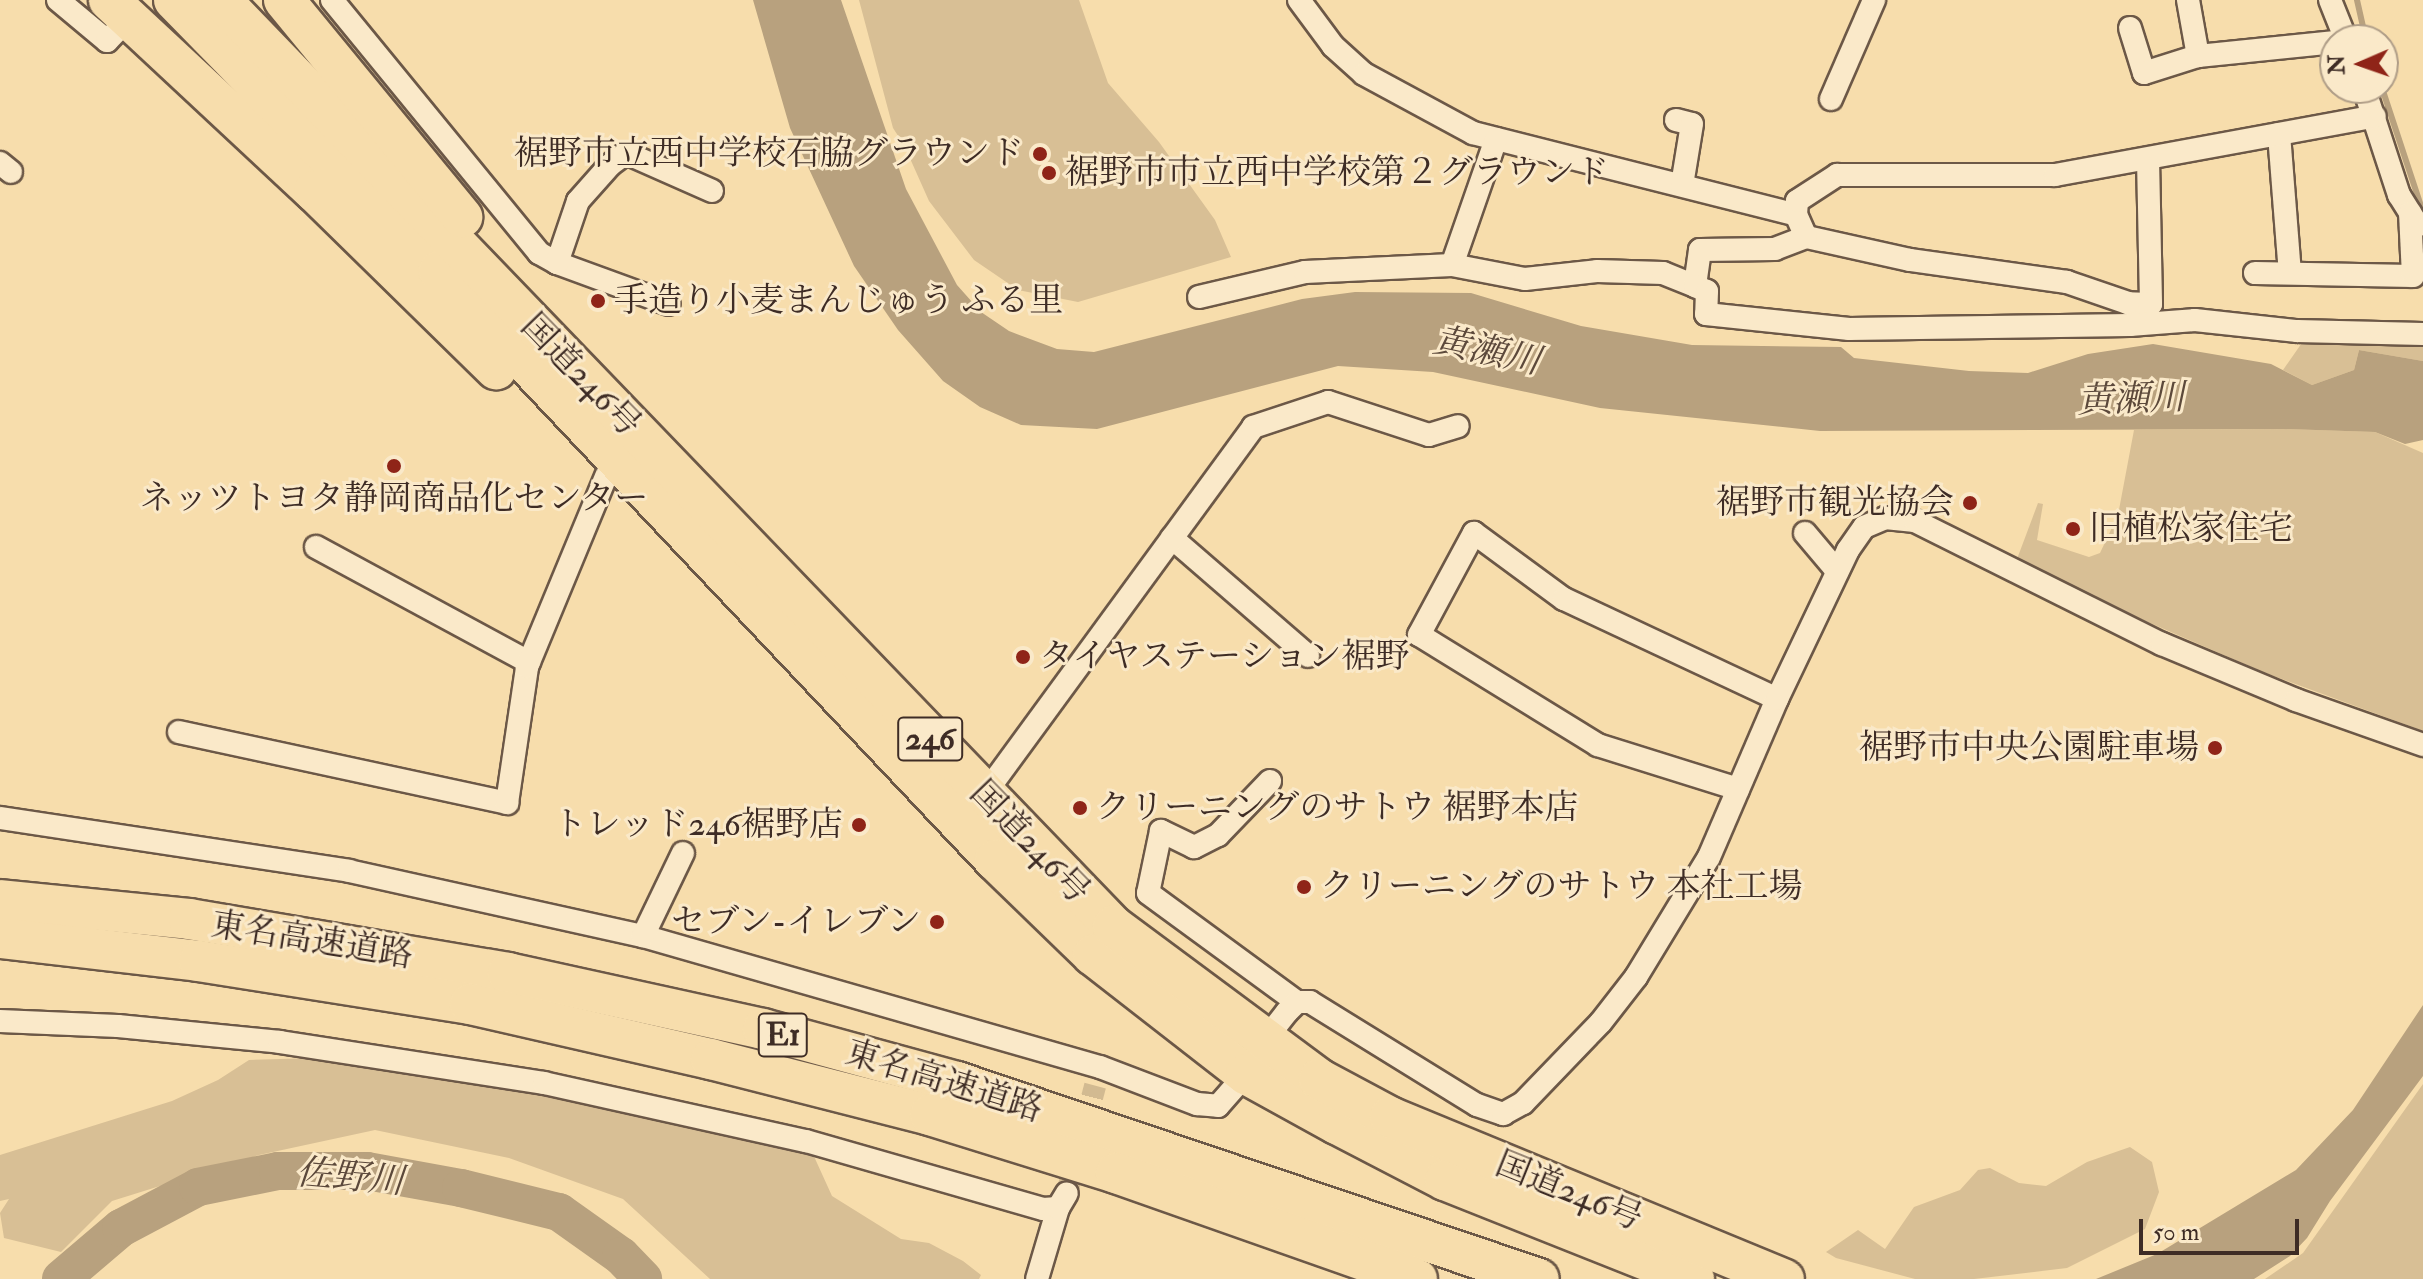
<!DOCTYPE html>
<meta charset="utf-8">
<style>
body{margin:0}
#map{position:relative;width:2423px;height:1279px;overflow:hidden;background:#f7ddac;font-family:"IM FELL Double Pica","Noto Serif JP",serif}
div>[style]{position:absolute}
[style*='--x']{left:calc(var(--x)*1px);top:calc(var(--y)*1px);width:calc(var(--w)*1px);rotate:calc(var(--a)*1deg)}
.green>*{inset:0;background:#d8bf95}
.water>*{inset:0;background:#b8a17e}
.stream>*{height:6px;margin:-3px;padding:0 3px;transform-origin:3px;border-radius:3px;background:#b8a17e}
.river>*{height:38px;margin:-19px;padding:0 19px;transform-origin:19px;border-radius:19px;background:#b8a17e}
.street-tunnel>*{height:22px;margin-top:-11px;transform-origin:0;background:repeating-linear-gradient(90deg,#d2ba91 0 22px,transparent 0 33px)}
.roads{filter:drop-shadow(2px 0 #6c5847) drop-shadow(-2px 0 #6c5847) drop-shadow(0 2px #6c5847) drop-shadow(0 -2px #6c5847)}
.street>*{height:22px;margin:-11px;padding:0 11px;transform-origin:11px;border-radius:11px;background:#fae9c9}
.highway>*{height:40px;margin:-20px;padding:0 20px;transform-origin:20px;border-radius:20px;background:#f7ddac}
.dots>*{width:22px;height:22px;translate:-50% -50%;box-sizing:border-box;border:4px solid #fae9c9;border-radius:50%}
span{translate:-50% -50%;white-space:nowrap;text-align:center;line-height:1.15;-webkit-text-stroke:6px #fae9c9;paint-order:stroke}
.shield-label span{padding:2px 6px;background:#fae9c9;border:2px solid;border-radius:6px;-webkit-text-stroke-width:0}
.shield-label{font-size:32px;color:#3e2c25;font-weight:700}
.poi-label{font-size:34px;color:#3e2c25}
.right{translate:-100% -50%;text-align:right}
.left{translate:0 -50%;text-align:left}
.street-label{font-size:34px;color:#3e2c25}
.water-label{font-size:36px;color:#5c493b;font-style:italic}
.north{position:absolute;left:2319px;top:24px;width:80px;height:80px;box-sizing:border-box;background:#fae9c9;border:2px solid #af9d87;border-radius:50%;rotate:268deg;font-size:22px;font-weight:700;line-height:32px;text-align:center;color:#3e2c25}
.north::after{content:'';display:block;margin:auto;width:28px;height:36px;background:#8f2418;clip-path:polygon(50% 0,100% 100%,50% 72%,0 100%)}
.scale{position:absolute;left:2139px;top:1219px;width:160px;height:36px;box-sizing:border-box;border:4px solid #3e2c25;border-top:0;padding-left:10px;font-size:24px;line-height:28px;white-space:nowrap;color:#3e2c25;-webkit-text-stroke:6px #fae9c9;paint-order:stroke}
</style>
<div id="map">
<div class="green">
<div style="clip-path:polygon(859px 0,1079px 0,1108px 83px,1159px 142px,1215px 220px,1231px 257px,1078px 302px,1018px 290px,974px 260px,929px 201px,904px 145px,893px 128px)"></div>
<div style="clip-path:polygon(2306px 337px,2423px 341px,2423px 361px,2359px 350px,2354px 370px,2312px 385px,2283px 370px)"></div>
<div style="clip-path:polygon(2283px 429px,2375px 432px,2423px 453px,2423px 731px,2263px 672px,2088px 596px,2017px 559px,2038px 503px,2043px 504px,2037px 540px,2089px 557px,2100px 553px,2118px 515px,2134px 430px)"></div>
<div style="clip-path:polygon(351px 1057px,626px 1107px,812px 1152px,832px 1196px,901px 1239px,929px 1243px,963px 1261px,981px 1275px,979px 1279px,710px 1279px,623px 1199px,509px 1158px,375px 1130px,259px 1155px,112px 1201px,61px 1252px,4px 1238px,0 1213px,9px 1199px,0 1201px,0 1155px,172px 1101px,218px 1080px,249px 1060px)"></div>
<div style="clip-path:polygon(2423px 1084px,2423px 1279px,2265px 1279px,2303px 1253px)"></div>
<div style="clip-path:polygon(2130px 1147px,2152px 1162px,2159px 1192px,2145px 1229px,2067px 1268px,1974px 1279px,1915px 1279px,1836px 1258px,1826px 1252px,1858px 1230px,1885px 1249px,1914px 1207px,1960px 1190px,1978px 1170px,1990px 1168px,2019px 1183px,2046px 1186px,2087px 1162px)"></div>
</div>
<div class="water">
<div style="clip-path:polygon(753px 0,841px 0,906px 189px,957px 285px,981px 312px,1009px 331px,1057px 349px,1094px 352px,1302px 299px,1355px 292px,1471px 293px,1581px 326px,1692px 345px,1841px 347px,1854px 358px,1969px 371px,2028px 373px,2088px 354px,2153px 344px,2271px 364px,2312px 385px,2354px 370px,2359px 350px,2423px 361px,2423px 440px,2405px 444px,2375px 432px,2283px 429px,1820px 431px,1600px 408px,1433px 372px,1338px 366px,1097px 429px,1021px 425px,980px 407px,943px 381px,898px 330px,854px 266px,790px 128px)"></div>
<div style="clip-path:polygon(2423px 1005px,2423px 1076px,2330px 1201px,2307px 1238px,2290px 1256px,2254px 1279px,2096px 1279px,2157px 1254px,2296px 1170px,2353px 1110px)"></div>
</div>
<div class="stream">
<div style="--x:2357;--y:0;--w:41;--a:77.3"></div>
<div style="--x:2382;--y:88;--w:131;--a:71.7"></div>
</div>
<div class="river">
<div style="--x:61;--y:1279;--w:79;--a:-40.4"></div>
<div style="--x:121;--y:1228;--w:87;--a:-28"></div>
<div style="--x:198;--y:1187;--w:82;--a:-11.3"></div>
<div style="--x:278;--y:1171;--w:89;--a:0"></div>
<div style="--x:367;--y:1171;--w:96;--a:10.3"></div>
<div style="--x:461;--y:1188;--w:101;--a:13.8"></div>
<div style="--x:559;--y:1212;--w:76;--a:35.4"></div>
<div style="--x:621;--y:1256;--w:32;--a:46"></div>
</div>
<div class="street-tunnel">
<div style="--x:1067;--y:1193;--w:111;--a:-75.3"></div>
</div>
<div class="roads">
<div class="street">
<div style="--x:58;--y:0;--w:64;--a:39.9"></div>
<div style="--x:107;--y:41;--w:32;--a:-46"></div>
<div style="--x:332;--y:0;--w:327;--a:50.7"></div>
<div style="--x:539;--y:253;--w:21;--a:29"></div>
<div style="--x:557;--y:263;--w:119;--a:20.1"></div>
<div style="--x:1299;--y:0;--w:57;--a:53.5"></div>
<div style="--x:1333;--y:46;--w:42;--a:42.1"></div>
<div style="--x:1364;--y:74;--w:124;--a:28.4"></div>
<div style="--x:1473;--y:133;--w:333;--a:14.2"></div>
<div style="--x:2188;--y:0;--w:57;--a:79.9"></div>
<div style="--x:2330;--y:0;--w:43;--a:68.2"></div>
<div style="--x:2130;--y:28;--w:47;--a:72.7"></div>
<div style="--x:2144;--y:73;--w:57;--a:-17.5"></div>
<div style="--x:2198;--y:56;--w:138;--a:-5.8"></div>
<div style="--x:2364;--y:88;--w:113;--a:71.9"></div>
<div style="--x:2399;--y:195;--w:36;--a:58"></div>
<div style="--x:1831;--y:99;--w:108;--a:-66.5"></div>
<div style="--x:1676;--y:120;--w:16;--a:14"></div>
<div style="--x:1692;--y:124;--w:62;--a:99.3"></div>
<div style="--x:2279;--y:134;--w:139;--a:85.5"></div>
<div style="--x:1496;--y:139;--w:133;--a:109.2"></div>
<div style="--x:1452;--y:265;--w:74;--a:10.9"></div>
<div style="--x:1525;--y:279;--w:72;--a:-6.3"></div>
<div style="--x:1597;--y:271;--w:66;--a:1.7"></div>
<div style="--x:1663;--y:273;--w:35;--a:22"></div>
<div style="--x:2148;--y:159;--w:145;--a:88.8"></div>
<div style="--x:2151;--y:304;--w:23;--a:-178"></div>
<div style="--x:2128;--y:303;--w:65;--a:-161"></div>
<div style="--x:2067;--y:282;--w:159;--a:-172"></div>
<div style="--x:1910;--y:260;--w:107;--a:-167.5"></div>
<div style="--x:1806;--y:237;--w:24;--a:-114"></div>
<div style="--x:1796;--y:215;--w:14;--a:-86"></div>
<div style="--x:1797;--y:201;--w:48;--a:-33"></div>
<div style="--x:1837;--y:175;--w:218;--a:0"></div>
<div style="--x:2055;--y:175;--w:325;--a:-10.4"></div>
<div style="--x:0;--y:163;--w:14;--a:39"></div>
<div style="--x:1806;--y:237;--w:33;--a:159"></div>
<div style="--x:1775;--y:249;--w:75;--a:179.2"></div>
<div style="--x:1700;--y:250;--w:36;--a:98"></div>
<div style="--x:1695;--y:286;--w:13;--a:23"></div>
<div style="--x:1707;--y:291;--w:23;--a:92"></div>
<div style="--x:1706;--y:314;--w:144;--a:6"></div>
<div style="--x:1849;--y:329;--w:281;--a:-0.8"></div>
<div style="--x:2130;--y:325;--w:65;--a:-4.4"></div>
<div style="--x:2195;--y:320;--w:103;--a:6.2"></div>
<div style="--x:2297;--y:331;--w:126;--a:1.4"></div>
<div style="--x:557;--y:263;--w:65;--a:-71.3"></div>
<div style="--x:578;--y:201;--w:48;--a:-48.4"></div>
<div style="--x:610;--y:165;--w:20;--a:-37"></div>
<div style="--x:626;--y:153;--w:94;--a:23.8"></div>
<div style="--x:2255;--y:273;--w:158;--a:1.1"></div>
<div style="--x:2413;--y:276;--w:63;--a:-92.7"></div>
<div style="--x:1199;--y:297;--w:109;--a:-13.3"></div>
<div style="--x:1305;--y:272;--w:147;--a:-2.7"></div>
<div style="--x:1805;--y:533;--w:50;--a:49.9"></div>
<div style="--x:1172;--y:538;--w:180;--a:40.9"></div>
<div style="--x:316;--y:547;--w:242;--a:28.4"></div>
<div style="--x:179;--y:732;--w:336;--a:12.2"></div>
<div style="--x:507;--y:803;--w:137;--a:-81.6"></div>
<div style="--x:527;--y:667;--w:207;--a:-67.5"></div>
<div style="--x:1270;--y:781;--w:75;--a:133.9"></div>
<div style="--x:1218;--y:835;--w:27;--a:153"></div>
<div style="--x:1194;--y:847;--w:37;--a:-154"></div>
<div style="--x:1161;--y:831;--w:63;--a:101.8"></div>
<div style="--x:1148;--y:893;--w:185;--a:36.2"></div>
<div style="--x:1738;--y:789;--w:147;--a:-162.6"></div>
<div style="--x:1598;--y:745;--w:210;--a:-148.4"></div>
<div style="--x:1419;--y:635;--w:116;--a:-61.7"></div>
<div style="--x:1474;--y:533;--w:112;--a:36.3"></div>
<div style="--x:1564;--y:599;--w:235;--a:25.1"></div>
<div style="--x:984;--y:795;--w:456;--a:-53.8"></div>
<div style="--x:1253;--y:427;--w:79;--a:-18.4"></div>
<div style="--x:1328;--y:402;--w:106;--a:18.1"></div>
<div style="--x:1429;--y:435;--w:30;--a:-17"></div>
<div style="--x:0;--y:818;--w:353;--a:8.6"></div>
<div style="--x:349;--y:871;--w:301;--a:12.5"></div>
<div style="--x:643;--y:936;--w:475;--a:16"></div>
<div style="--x:1100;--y:1067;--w:104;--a:20.9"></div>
<div style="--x:1197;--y:1104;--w:21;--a:5"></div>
<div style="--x:1218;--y:1106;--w:43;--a:-48.8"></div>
<div style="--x:1246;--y:1074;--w:39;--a:-61"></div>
<div style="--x:1265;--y:1040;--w:36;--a:-52"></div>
<div style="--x:1287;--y:1012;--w:14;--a:-45"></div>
<div style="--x:1297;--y:1002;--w:13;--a:0"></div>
<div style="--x:1310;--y:1002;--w:196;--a:31.7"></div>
<div style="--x:1477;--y:1105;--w:28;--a:19"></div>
<div style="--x:1503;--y:1114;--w:23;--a:-29"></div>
<div style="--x:1523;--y:1103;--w:112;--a:-46.1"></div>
<div style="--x:1601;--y:1022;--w:57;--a:-52.1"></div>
<div style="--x:1636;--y:977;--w:140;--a:-58.7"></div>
<div style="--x:1709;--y:857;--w:172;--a:-66.7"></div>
<div style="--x:1777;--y:699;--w:165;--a:-64.5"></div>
<div style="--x:1848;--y:550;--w:28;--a:-55"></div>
<div style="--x:1864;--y:527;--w:23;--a:-23"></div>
<div style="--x:1885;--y:518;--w:30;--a:6"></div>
<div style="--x:1915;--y:521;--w:276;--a:26.5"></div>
<div style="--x:2162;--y:644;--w:145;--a:22.7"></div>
<div style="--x:2296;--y:700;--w:135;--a:19.5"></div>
<div style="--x:643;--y:936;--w:92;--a:-64.3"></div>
<div style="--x:0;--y:1021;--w:118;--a:2.4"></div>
<div style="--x:118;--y:1026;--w:163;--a:5.6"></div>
<div style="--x:280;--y:1042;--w:267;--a:8.8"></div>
<div style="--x:544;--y:1083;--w:268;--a:12.5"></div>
<div style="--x:806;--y:1141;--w:247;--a:16"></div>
<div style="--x:1043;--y:1209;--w:15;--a:-4"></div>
<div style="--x:1037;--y:1279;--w:74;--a:-73.5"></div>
<div style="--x:1058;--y:1208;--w:17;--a:-59"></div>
</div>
<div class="highway">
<div style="--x:109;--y:0;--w:280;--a:43"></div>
<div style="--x:314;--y:191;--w:255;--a:44.4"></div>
<div style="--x:174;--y:0;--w:379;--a:45.6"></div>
<div style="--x:439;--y:271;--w:810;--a:46.65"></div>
<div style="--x:995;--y:860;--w:136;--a:44.1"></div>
<div style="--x:1093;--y:955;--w:194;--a:37.9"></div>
<div style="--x:1246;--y:1074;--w:104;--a:28.8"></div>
<div style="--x:1337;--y:1124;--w:122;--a:27.4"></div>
<div style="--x:1445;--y:1180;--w:268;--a:21.7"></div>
<div style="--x:221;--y:0;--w:1286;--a:46.07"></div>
<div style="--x:1113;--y:926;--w:257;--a:36.6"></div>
<div style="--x:1319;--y:1079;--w:81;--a:28.2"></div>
<div style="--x:1390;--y:1117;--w:426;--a:22.4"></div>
<div style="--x:284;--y:0;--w:281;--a:50.6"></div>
<div style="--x:0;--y:900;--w:190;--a:5.7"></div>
<div style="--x:189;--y:919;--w:324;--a:9.6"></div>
<div style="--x:508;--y:973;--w:261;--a:12.4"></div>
<div style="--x:763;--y:1029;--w:201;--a:15.3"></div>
<div style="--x:957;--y:1082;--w:614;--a:18.7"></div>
<div style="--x:0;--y:938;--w:200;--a:6.6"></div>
<div style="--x:199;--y:961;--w:274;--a:9"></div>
<div style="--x:470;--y:1004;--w:247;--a:12.9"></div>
<div style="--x:711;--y:1059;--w:226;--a:14.3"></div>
<div style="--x:930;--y:1115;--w:195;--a:17.3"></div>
<div style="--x:1116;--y:1173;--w:319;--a:19.4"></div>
</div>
</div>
<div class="dots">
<div style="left:1040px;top:154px;background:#8f2418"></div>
<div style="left:1049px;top:173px;background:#8f2418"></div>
<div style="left:598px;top:301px;background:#8f2418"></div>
<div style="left:394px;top:466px;background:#8f2418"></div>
<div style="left:1970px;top:503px;background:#8f2418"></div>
<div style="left:2073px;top:529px;background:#8f2418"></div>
<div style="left:1023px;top:657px;background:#8f2418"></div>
<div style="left:2215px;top:748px;background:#8f2418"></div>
<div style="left:1080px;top:808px;background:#8f2418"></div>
<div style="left:859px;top:825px;background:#8f2418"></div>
<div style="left:1304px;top:887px;background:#8f2418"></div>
<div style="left:937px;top:922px;background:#8f2418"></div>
</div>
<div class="shield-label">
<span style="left:930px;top:739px">246</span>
<span style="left:783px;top:1035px">E1</span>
</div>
<div class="poi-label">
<span class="right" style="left:1024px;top:154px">裾野市立西中学校石脇グラウンド</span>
<span class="left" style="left:1065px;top:173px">裾野市市立西中学校第２グラウンド</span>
<span class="left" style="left:614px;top:301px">手造り小麦まんじゅう ふる里</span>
<span style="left:394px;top:499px">ネッツトヨタ静岡商品化センター</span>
<span class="right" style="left:1954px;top:503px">裾野市観光協会</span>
<span class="left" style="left:2089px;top:529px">旧植松家住宅</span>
<span class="left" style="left:1039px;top:657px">タイヤステーション裾野</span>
<span class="right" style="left:2199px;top:748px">裾野市中央公園駐車場</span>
<span class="left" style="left:1096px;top:808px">クリーニングのサトウ 裾野本店</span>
<span class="right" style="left:843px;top:825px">トレッド246裾野店</span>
<span class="left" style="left:1320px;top:887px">クリーニングのサトウ 本社工場</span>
<span class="right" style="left:921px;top:922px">セブン-イレブン</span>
</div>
<div class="street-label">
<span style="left:581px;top:375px;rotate:46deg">国道246号</span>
<span style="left:1030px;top:842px;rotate:46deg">国道246号</span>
<span style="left:312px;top:940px;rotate:9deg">東名高速道路</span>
<span style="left:944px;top:1081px;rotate:17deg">東名高速道路</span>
<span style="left:1569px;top:1191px;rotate:22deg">国道246号</span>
</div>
<div class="water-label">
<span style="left:1487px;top:351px;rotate:12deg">黄瀬川</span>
<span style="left:2131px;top:399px;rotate:-2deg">黄瀬川</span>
<span style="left:350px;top:1177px;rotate:5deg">佐野川</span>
</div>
<div class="north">N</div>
<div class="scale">50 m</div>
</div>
